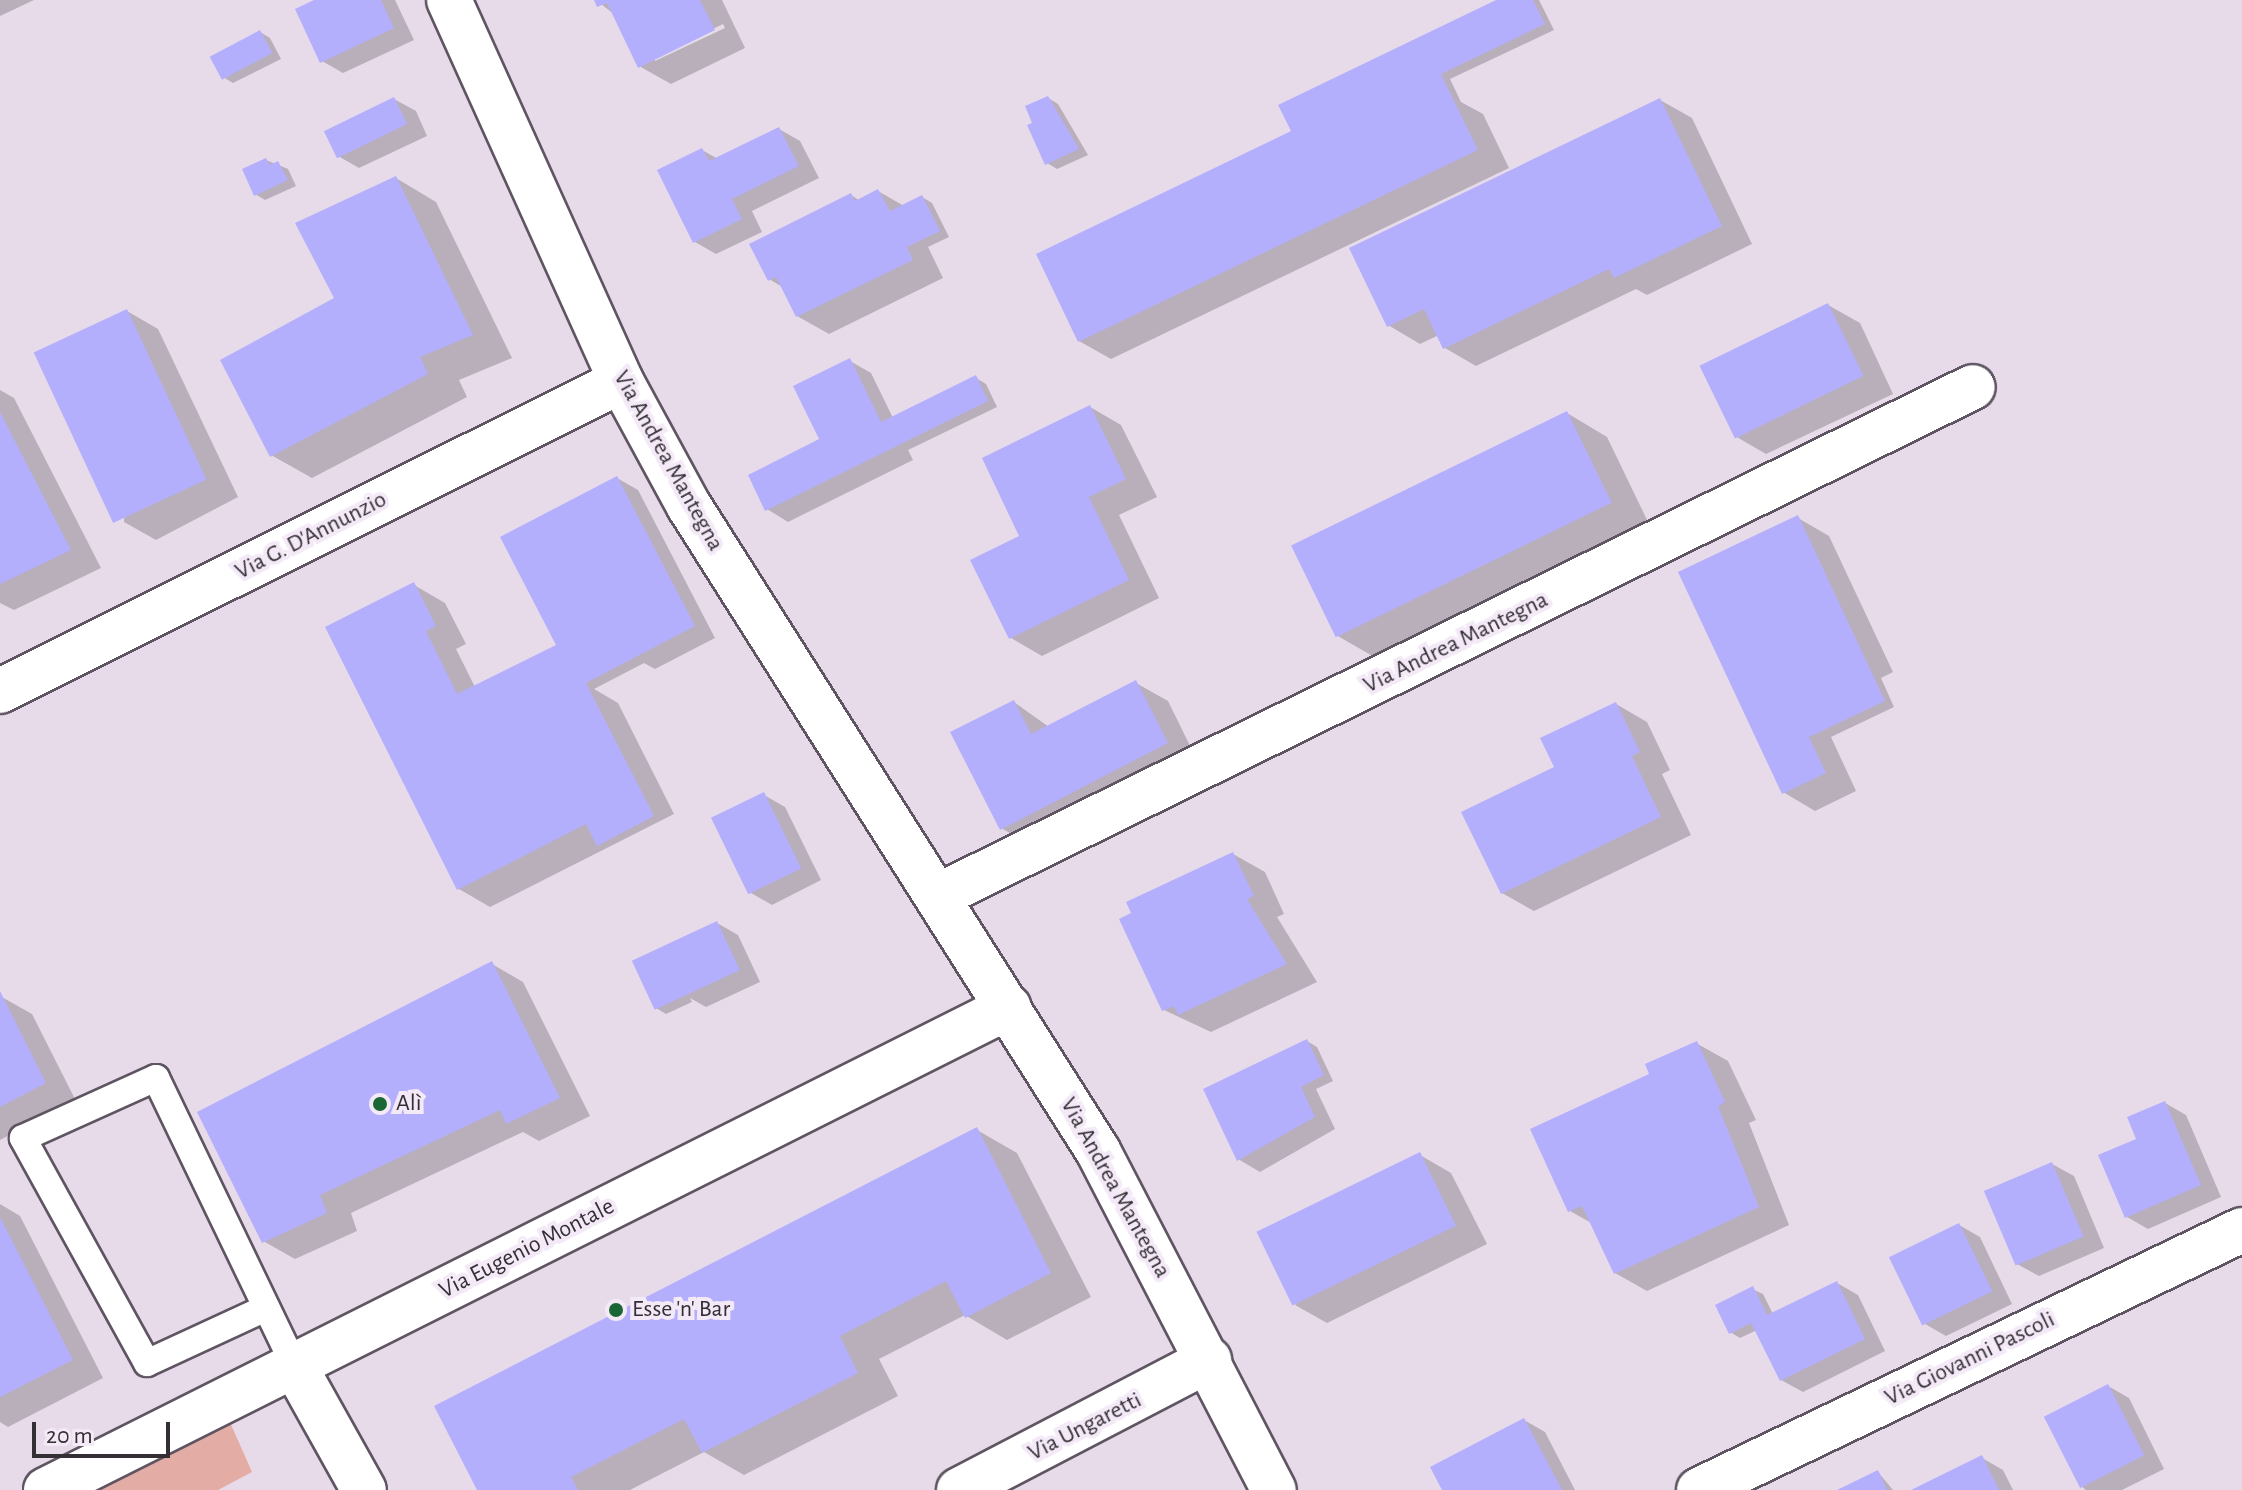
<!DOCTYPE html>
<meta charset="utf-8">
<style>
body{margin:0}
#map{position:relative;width:2242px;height:1490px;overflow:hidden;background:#e7dbea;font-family:"Alegreya Sans",sans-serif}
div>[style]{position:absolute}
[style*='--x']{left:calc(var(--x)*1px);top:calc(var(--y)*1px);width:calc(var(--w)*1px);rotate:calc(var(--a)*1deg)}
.green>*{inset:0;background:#e3aca5}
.shadow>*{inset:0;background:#0003}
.building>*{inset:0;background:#b3affd;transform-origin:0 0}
.roads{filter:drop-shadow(2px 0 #5f5562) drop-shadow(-2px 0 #5f5562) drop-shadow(0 2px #5f5562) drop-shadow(0 -2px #5f5562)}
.service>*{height:26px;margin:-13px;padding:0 13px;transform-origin:13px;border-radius:13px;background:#fff}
.minor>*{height:44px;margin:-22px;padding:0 22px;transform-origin:22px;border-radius:22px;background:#fff}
.secondary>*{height:44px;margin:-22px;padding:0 22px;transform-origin:22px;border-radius:22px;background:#fff}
.dots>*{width:22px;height:22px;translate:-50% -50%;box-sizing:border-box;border:4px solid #f4e9f7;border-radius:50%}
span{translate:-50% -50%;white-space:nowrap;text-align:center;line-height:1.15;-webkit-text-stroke:8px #f4e9f7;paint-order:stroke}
.street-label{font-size:24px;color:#342f35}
.poi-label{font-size:24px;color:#342f35}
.left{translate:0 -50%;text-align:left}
.scale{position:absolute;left:32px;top:1422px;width:138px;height:36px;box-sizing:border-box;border:4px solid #342f35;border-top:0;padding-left:10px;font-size:24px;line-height:28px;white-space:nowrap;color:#342f35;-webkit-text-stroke:6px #f4e9f7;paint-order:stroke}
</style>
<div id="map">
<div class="green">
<div style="clip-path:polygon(229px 1420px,252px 1472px,218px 1490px,89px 1490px)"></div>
</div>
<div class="shadow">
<div style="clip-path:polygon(0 0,34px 0,0 16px)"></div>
<div style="clip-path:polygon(318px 0,395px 0,414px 40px,343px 73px,322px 61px)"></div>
<div style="clip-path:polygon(evenodd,596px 0,722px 0,745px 48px,671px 84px,639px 66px,615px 15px,596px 0,723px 24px,725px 28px,655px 61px,655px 57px,723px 24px)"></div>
<div style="clip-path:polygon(1501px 0,1539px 0,1554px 30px,1450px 79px,1461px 102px,1483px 114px,1509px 168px,1111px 359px,1079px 341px,1294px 132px)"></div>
<div style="clip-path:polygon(260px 32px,270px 38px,281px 59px,233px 83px,223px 77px)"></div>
<div style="clip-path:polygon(1048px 98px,1058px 104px,1088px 155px,1057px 169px,1047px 163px,1035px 124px)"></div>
<div style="clip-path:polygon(394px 99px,416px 111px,427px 136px,359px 168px,338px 156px)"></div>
<div style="clip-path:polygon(1660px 100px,1692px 118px,1752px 244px,1647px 295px,1636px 289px,1476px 366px,1445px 348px,1439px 335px,1420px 344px,1388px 325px)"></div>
<div style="clip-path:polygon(779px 129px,800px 141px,819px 178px,752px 211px,762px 232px,716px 254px,695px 242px,702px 150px,718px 159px)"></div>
<div style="clip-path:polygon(266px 160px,288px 169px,296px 186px,265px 200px,255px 194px)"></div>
<div style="clip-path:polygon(396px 178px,436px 202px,512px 358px,459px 380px,467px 397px,312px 478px,271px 455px)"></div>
<div style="clip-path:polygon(878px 191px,904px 206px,922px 197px,932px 203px,949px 237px,928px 247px,943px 278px,829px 334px,797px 316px,784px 288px,769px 279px,851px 195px,860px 201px)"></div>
<div style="clip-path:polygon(1828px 305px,1860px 323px,1893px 394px,1766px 454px,1735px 436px)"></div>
<div style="clip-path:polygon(127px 311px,158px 329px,238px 497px,156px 540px,124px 522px)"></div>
<div style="clip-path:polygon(850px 361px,871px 373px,893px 418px,976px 378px,986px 384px,997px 407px,908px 450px,913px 460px,788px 522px,767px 509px,822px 440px)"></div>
<div style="clip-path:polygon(0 390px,14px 398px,101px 568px,14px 610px,0 603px)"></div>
<div style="clip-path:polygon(1090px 407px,1121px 425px,1157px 497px,1119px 515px,1159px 598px,1042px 656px,1011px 638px,1022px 537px)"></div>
<div style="clip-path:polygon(1567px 413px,1607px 437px,1650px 526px,1376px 658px,1336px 635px)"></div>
<div style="clip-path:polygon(617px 478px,638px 490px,715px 638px,655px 669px,644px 663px,594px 689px,618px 703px,674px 814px,490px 907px,459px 889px,414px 585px,445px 603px,466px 644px,456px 649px,475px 687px,559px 645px)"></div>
<div style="clip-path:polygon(1798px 518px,1829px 536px,1893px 672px,1881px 678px,1894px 707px,1831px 737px,1856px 791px,1815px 811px,1783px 792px)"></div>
<div style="clip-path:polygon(1136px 683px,1168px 701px,1198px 762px,1033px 846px,1001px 828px,1014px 702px,1049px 727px)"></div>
<div style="clip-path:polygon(1616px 704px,1647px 722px,1670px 770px,1662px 774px,1691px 835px,1534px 911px,1502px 893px,1557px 768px)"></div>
<div style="clip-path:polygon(764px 795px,785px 807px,821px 880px,772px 905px,751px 893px)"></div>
<div style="clip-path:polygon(1233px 854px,1265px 872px,1284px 914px,1277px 917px,1317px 982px,1211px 1032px,1164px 1010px)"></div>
<div style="clip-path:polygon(717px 923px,738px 935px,760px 982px,706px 1007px,690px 998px,692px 1002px,666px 1014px,656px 1008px,668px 957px,663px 948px)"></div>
<div style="clip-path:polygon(492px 964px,523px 982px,590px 1116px,539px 1141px,523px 1132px,351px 1213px,357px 1231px,295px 1259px,263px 1241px)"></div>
<div style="clip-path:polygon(0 996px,32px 1014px,76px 1101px,0 1140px)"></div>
<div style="clip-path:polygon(1307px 1041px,1317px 1047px,1333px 1081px,1316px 1089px,1335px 1129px,1260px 1172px,1238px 1159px)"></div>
<div style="clip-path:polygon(1696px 1043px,1728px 1061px,1756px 1120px,1749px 1123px,1789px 1225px,1647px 1291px,1615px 1273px,1593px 1224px,1570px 1211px,1652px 1075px)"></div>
<div style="clip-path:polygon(2165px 1103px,2186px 1115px,2221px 1197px,2148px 1229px,2127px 1217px,2138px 1140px)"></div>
<div style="clip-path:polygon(977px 1130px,1017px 1153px,1091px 1297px,1007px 1340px,965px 1315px,879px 1359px,898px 1396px,744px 1475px,704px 1452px,630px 1490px,479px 1490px)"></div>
<div style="clip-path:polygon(1420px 1155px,1451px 1173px,1487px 1244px,1327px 1323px,1295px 1305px)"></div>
<div style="clip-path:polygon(2052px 1164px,2074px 1176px,2104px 1248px,2039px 1276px,2017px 1264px)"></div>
<div style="clip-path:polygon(0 1204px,20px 1216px,103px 1378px,8px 1427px,0 1422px)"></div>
<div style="clip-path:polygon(1959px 1225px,1980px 1237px,2012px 1304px,1946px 1336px,1925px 1324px)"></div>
<div style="clip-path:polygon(1837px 1283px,1858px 1295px,1885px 1351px,1803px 1392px,1781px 1380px,1757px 1330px,1740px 1338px,1730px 1332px,1752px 1289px,1763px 1294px,1773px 1314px)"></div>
<div style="clip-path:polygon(2108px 1386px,2129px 1398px,2164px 1469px,2122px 1490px,2086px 1490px,2082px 1487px)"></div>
<div style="clip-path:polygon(1524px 1420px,1545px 1432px,1575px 1490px,1444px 1490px)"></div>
<div style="clip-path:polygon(1982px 1458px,2003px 1470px,2013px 1490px,1916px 1490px)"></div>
<div style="clip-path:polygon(1878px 1472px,1893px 1490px,1842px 1490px)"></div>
</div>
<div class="building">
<div style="clip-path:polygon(314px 0,381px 0,394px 28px,320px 63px,295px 9px)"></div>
<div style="clip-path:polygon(594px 0,700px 0,715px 30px,638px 68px,607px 3px,597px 7px)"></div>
<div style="clip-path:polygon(1496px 0,1533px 0,1545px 24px,1441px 74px,1478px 150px,1078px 342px,1036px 254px,1291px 131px,1278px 105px)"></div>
<div style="left:260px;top:30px;width:26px;height:57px;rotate:62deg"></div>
<div style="clip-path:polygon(1048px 96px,1079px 149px,1045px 165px,1027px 125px,1032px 123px,1025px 106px)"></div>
<div style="left:394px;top:97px;width:30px;height:78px;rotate:64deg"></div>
<div style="clip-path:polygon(1660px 98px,1722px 226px,1614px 278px,1609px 269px,1443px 349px,1424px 309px,1387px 327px,1349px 248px)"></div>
<div style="clip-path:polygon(779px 127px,799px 166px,732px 199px,742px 219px,693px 243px,657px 170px,702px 148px,709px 161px)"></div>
<div style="clip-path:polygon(266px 158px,270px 165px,278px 161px,288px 180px,254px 196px,242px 169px)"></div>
<div style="clip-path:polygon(396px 176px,473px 335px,420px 357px,428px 374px,270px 457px,220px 360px,334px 298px,295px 223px)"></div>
<div style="clip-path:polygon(878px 189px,890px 211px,922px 195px,940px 231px,907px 247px,913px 260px,796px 317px,776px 277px,768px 281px,749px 244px,851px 193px,855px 201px)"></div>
<div style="left:1828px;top:303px;width:81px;height:143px;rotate:64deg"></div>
<div style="left:127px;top:309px;width:188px;height:103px;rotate:65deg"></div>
<div style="clip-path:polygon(850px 358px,881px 422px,976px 375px,988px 401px,765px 511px,748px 475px,819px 439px,793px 386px)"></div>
<div style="clip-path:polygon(1090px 405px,1126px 479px,1089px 497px,1129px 580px,1009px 639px,970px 560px,1019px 536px,982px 458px)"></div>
<div style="left:1567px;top:411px;width:102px;height:307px;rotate:64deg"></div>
<div style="clip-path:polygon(0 412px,71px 550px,0 584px)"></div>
<div style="clip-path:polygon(617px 476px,695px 626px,586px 683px,654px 816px,597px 846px,586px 824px,457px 890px,325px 627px,414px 582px,436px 626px,426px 631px,457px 694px,556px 645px,500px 537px)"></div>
<div style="clip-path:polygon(1798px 515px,1885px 701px,1809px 737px,1826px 773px,1782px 794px,1678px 572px)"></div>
<div style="clip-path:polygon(1136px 680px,1168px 743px,1000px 830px,950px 732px,1014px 700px,1031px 734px)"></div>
<div style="clip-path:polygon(1616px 702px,1640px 752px,1632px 756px,1661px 817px,1501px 894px,1461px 812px,1554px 767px,1540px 738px)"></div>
<div style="left:764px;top:792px;width:85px;height:59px;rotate:64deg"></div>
<div style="clip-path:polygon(1233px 852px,1254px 896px,1247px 899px,1287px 964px,1178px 1015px,1174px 1006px,1162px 1011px,1119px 919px,1131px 913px,1126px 902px)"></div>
<div style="left:717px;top:921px;width:54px;height:94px;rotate:65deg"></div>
<div style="clip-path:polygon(492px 961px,560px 1098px,506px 1124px,500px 1110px,320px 1195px,327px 1213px,262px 1243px,197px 1112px)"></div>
<div style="clip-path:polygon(0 991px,46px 1083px,0 1107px)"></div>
<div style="clip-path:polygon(1307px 1039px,1324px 1075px,1301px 1087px,1315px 1117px,1237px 1161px,1203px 1089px)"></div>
<div style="clip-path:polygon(1697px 1041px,1725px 1102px,1718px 1106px,1759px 1207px,1614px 1274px,1582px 1206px,1568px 1212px,1530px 1129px,1649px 1074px,1645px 1064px)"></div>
<div style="clip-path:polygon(2165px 1101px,2201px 1185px,2125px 1218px,2098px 1155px,2136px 1139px,2127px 1117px)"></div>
<div style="clip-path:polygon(977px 1127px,1051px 1273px,965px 1318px,946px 1281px,840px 1336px,858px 1373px,702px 1453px,684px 1419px,571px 1477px,578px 1490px,477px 1490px,434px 1406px)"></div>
<div style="left:1420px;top:1152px;width:82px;height:182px;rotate:64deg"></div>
<div style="left:2052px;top:1162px;width:81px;height:74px;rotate:67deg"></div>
<div style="clip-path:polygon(0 1217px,73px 1360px,0 1397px)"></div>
<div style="left:1959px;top:1223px;width:76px;height:78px;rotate:64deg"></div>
<div style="clip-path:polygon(1837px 1281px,1865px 1339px,1780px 1381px,1751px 1323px,1729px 1334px,1715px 1305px,1753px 1286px,1767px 1315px)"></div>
<div style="left:2108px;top:1384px;width:80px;height:72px;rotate:63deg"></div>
<div style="clip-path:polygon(1524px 1418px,1562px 1490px,1442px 1490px,1430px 1467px)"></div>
<div style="clip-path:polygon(1982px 1455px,1999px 1490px,1911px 1490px)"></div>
<div style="clip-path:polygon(1878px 1470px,1887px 1490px,1837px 1490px)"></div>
</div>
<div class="roads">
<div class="service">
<div style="--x:266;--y:1308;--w:131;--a:155.2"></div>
<div style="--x:147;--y:1363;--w:257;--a:-118.9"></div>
<div style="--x:23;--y:1138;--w:146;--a:-24.3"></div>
<div style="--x:156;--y:1078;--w:318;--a:64.3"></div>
</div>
<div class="minor">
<div style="--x:0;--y:691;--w:694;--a:-26.53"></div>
<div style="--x:938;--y:896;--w:1153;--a:-26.19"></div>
<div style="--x:294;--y:1365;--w:143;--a:60.8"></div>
<div style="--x:46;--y:1490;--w:1077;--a:-26.64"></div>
<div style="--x:959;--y:1490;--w:282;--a:-27.5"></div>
<div style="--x:1699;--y:1490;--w:602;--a:-25.59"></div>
</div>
<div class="secondary">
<div style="--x:449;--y:0;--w:418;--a:65.7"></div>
<div style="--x:621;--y:381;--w:142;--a:61.5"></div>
<div style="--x:689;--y:506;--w:764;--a:57.62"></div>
<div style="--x:1098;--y:1151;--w:382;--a:62.6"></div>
</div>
</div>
<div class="dots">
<div style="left:380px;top:1104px;background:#1a6635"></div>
<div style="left:616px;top:1310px;background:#1a6635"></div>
</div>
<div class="street-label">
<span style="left:668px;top:461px;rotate:61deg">Via Andrea Mantegna</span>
<span style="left:311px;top:536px;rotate:-27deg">Via G. D'Annunzio</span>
<span style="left:1456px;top:643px;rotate:-26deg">Via Andrea Mantegna</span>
<span style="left:1115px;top:1188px;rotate:61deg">Via Andrea Mantegna</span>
<span style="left:527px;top:1249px;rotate:-27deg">Via Eugenio Montale</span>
<span style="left:1970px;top:1359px;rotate:-26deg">Via Giovanni Pascoli</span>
<span style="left:1085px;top:1427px;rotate:-27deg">Via Ungaretti</span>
</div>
<div class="poi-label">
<span class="left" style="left:396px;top:1104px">Alì</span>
<span class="left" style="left:632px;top:1310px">Esse 'n' Bar</span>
</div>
<div class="scale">20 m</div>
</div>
